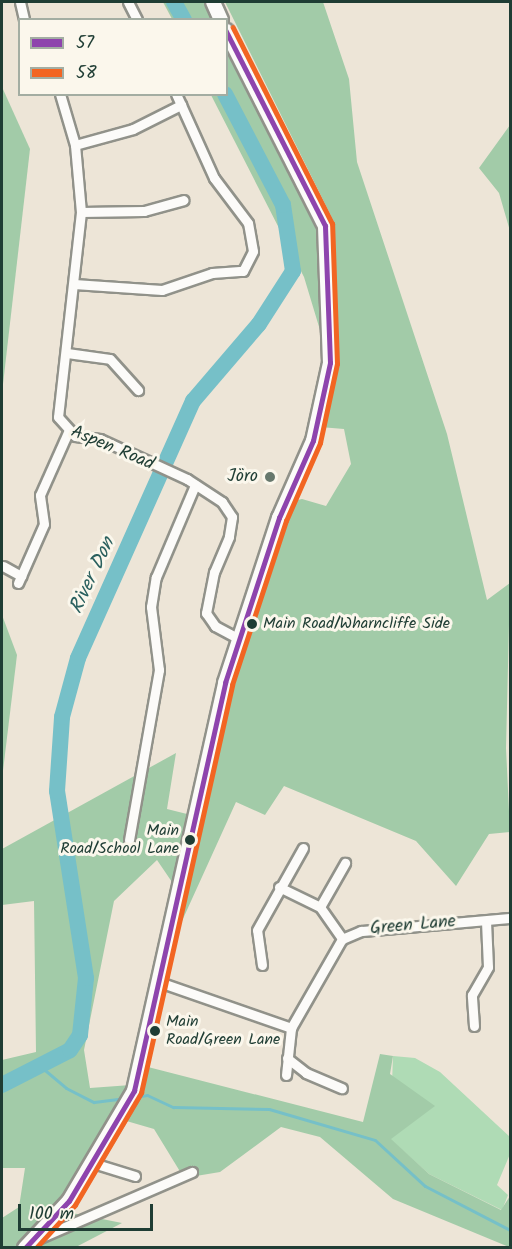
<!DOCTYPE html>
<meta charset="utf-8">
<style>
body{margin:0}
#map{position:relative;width:512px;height:1249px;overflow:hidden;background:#ede5d7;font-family:Kalam,sans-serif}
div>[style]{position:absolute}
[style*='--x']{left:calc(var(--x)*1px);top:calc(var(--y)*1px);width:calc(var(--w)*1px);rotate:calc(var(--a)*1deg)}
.green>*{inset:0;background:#afdbb5}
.forest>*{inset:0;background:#a2cba8}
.stream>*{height:3px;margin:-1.5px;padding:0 1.5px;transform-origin:1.5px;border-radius:1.5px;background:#76c0c8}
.river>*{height:16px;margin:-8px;padding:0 8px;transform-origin:8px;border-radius:8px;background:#76c0c8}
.roads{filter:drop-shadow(2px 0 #91928a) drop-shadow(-2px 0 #91928a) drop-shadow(0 2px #91928a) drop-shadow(0 -2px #91928a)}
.street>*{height:9px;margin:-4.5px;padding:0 4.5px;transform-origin:4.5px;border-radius:4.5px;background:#fcfbf9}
.primary>*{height:14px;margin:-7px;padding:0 7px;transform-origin:7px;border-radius:7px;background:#fcfbf9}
.bus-1>*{height:4.5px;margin:-2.25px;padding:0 2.25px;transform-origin:2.25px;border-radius:2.25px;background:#8e44ad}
.bus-2>*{height:4.5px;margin:-2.25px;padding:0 2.25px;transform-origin:2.25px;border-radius:2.25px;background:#f26522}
.dots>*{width:16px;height:16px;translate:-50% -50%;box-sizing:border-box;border:3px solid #fbf7ec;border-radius:50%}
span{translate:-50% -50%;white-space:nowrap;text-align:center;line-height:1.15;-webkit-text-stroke:6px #fbf7ec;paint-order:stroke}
.bus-label{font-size:16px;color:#1f3d34}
.left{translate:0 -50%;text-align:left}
.right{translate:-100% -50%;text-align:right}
.street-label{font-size:18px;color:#1f3d34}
.poi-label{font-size:18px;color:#1f3d34}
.water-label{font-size:20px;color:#2a605e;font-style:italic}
.frame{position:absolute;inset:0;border:3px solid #1f3d34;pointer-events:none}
.legend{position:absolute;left:18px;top:18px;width:210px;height:78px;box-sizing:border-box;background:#fbf7ec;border:2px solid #a3ada2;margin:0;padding:8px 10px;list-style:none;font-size:18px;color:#1f3d34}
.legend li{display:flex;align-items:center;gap:12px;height:30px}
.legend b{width:30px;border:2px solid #a3ada2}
.scale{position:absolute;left:18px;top:1204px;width:135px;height:27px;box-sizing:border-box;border:3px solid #1f3d34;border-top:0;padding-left:8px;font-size:18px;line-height:21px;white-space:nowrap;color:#1f3d34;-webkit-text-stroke:4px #fbf7ec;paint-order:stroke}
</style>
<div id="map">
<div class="green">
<div style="clip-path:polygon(393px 1056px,415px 1058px,440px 1072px,510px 1137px,510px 1154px,497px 1185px,508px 1195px,502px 1210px,429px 1174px,390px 1139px)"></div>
</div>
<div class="forest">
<div style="clip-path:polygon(163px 2px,205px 2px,214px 19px,172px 19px)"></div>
<div style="clip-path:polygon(225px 2px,323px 2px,349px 79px,357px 162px,447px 434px,487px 600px,510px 583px,506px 748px,510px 832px,489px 834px,456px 886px,416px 841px,284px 786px,265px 815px,236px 802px,177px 932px,231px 683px,289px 502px,302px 499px,326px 506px,351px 464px,344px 429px,320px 427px,335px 361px,334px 222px)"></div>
<div style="clip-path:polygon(227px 46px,317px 230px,326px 350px,304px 277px,211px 95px,226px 94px)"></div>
<div style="clip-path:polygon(2px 87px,30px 149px,2px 393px)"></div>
<div style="clip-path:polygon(510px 125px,510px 231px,499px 193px,479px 168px)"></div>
<div style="clip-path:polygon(2px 615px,17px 655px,2px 779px)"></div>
<div style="clip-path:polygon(176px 753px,167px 809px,191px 815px,174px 885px,157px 860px,114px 901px,84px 1050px,90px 1088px,131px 1085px,72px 1189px,19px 1247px,2px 1247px,2px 1218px,19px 1207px,25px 1168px,2px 1168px,2px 1060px,36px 1052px,34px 901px,2px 905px,2px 849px)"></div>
<div style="clip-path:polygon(380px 1054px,393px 1056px,390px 1074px,435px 1106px,391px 1139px,429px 1174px,501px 1210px,510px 1196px,509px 1247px,393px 1199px,320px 1137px,281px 1127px,220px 1172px,184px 1178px,154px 1129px,123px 1120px,148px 1067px,363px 1122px)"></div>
<div style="clip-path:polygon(67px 1212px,122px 1223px,76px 1247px,37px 1248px)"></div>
</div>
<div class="stream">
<div style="--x:40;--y:1066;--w:34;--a:40"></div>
<div style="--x:66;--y:1088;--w:31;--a:27"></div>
<div style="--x:94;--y:1102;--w:32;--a:-7"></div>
<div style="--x:135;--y:1097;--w:12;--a:-9"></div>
<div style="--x:147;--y:1095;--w:29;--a:25"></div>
<div style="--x:173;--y:1107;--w:96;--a:1.2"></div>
<div style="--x:269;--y:1109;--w:110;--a:16.3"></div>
<div style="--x:375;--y:1140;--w:68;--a:42.6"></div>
<div style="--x:425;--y:1186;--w:96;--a:27.4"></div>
</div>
<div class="river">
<div style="--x:174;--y:2;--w:21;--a:61"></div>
<div style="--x:2;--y:1085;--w:76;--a:-27.2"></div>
<div style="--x:70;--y:1050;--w:18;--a:-56"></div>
<div style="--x:80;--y:1035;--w:57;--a:-84"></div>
<div style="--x:86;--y:978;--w:189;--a:-98.8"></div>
<div style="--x:57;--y:791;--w:74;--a:-86.1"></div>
<div style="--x:62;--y:717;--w:61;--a:-74.8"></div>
<div style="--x:78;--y:658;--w:282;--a:-65.9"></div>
<div style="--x:193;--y:401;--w:101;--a:-49.4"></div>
<div style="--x:259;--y:324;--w:63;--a:-57.3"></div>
<div style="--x:293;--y:271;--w:67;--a:-98.6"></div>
<div style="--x:283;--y:205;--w:125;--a:-117.6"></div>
</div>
<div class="roads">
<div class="street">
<div style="--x:20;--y:2;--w:18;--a:77"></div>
<div style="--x:128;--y:2;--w:20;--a:63"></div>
<div style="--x:60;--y:94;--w:53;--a:73.6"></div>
<div style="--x:75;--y:145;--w:67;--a:84.9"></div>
<div style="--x:81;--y:212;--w:206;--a:96.4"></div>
<div style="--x:58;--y:417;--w:25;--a:48"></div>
<div style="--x:75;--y:436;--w:25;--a:7"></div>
<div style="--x:100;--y:439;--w:96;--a:24.7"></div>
<div style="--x:187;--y:479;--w:42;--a:33.3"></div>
<div style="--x:222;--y:502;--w:18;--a:56"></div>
<div style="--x:232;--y:517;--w:20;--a:99"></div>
<div style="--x:229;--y:537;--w:38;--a:113"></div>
<div style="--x:214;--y:572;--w:42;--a:101"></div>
<div style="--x:206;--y:613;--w:16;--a:55"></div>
<div style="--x:215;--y:626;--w:27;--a:28"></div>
<div style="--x:75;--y:145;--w:60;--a:-15.4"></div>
<div style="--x:133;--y:129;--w:54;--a:-26.6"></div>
<div style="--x:81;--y:212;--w:63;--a:-0.9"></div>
<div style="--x:144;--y:211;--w:41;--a:-15.4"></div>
<div style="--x:74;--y:284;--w:88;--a:3.9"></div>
<div style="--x:162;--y:290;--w:53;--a:-18.8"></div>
<div style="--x:212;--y:273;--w:31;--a:-4"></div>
<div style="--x:243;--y:271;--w:22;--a:-63"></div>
<div style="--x:253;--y:251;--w:28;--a:-100"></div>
<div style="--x:248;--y:223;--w:56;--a:-127.1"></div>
<div style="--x:214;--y:178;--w:92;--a:-114.3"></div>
<div style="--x:67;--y:353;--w:43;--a:7.9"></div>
<div style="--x:110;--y:359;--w:42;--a:47.9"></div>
<div style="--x:3;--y:566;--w:21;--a:29"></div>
<div style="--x:18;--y:583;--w:64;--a:-66.2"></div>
<div style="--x:44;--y:524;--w:29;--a:-98"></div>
<div style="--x:40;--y:495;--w:69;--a:-66"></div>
<div style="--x:129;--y:840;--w:173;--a:-80"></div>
<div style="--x:159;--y:670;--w:64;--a:-97.2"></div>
<div style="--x:151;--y:607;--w:30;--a:-81"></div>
<div style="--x:156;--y:577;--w:100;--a:-67"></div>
<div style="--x:279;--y:887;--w:46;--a:26"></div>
<div style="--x:320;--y:907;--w:39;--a:55"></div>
<div style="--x:320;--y:907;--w:51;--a:-60.4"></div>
<div style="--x:262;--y:965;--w:35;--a:-98"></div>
<div style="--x:257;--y:930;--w:94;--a:-60.7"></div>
<div style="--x:162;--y:983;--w:137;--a:19.2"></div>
<div style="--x:291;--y:1028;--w:103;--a:-60.2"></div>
<div style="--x:342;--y:939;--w:21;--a:-23"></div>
<div style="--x:361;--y:931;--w:150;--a:-5"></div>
<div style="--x:474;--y:1026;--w:31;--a:-94"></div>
<div style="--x:472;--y:995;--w:32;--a:-60"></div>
<div style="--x:488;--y:967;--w:46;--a:-92.5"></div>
<div style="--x:287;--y:1058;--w:24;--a:38"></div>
<div style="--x:306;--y:1073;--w:39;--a:23"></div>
<div style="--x:286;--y:1075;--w:47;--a:-83.9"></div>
<div style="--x:93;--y:1163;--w:44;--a:17.2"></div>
<div style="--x:37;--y:1239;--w:169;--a:-23.4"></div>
</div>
<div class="primary">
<div style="--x:213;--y:2;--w:20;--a:66"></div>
<div style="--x:25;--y:1248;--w:64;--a:-46.9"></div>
<div style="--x:69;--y:1201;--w:128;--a:-59.4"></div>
<div style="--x:134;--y:1091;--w:418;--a:-77.4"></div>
<div style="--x:225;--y:683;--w:174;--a:-71.9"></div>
<div style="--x:279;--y:518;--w:84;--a:-66.2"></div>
<div style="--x:313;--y:441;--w:80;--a:-77.7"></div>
<div style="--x:330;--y:363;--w:137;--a:-92.1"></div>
<div style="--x:325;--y:226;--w:219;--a:-116.9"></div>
</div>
</div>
<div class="bus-1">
<div style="--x:25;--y:1248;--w:64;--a:-46.9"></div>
<div style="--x:69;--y:1201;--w:128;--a:-59.4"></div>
<div style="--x:134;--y:1091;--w:418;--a:-77.4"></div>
<div style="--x:225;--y:683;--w:174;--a:-71.9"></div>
<div style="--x:279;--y:518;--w:84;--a:-66.2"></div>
<div style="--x:313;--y:441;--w:80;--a:-77.7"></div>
<div style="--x:330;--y:363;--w:137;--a:-92.1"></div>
<div style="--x:325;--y:226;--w:218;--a:-117"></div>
</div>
<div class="bus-2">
<div style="--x:36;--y:1248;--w:58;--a:-47.8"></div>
<div style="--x:75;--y:1205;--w:130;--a:-59.5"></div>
<div style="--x:141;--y:1093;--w:418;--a:-77.4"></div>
<div style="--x:232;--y:685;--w:173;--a:-71.8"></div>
<div style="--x:286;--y:521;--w:85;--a:-66.4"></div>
<div style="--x:320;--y:443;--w:81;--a:-77.9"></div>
<div style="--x:337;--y:364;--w:140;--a:-92"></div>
<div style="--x:332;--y:224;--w:220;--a:-116.8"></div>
</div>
<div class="dots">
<div style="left:270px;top:477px;background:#67786d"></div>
<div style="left:252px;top:624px;background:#1f3d34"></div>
<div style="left:190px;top:840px;background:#1f3d34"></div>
<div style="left:155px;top:1031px;background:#1f3d34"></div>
</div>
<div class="bus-label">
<span class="left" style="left:263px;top:624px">Main Road/Wharncliffe Side</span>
<span class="right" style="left:179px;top:840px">Main<br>Road/School Lane</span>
<span class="left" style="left:166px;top:1031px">Main<br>Road/Green Lane</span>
</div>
<div class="street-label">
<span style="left:112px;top:449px;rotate:23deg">Aspen Road</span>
<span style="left:413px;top:926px;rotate:-5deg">Green Lane</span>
</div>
<div class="poi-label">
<span class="right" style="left:258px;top:477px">Jöro</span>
</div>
<div class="water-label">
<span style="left:93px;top:576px;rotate:-65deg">River Don</span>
</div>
<div class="frame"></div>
<ul class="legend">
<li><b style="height:8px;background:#8e44ad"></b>57</li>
<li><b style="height:8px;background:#f26522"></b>58</li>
</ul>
<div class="scale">100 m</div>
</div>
